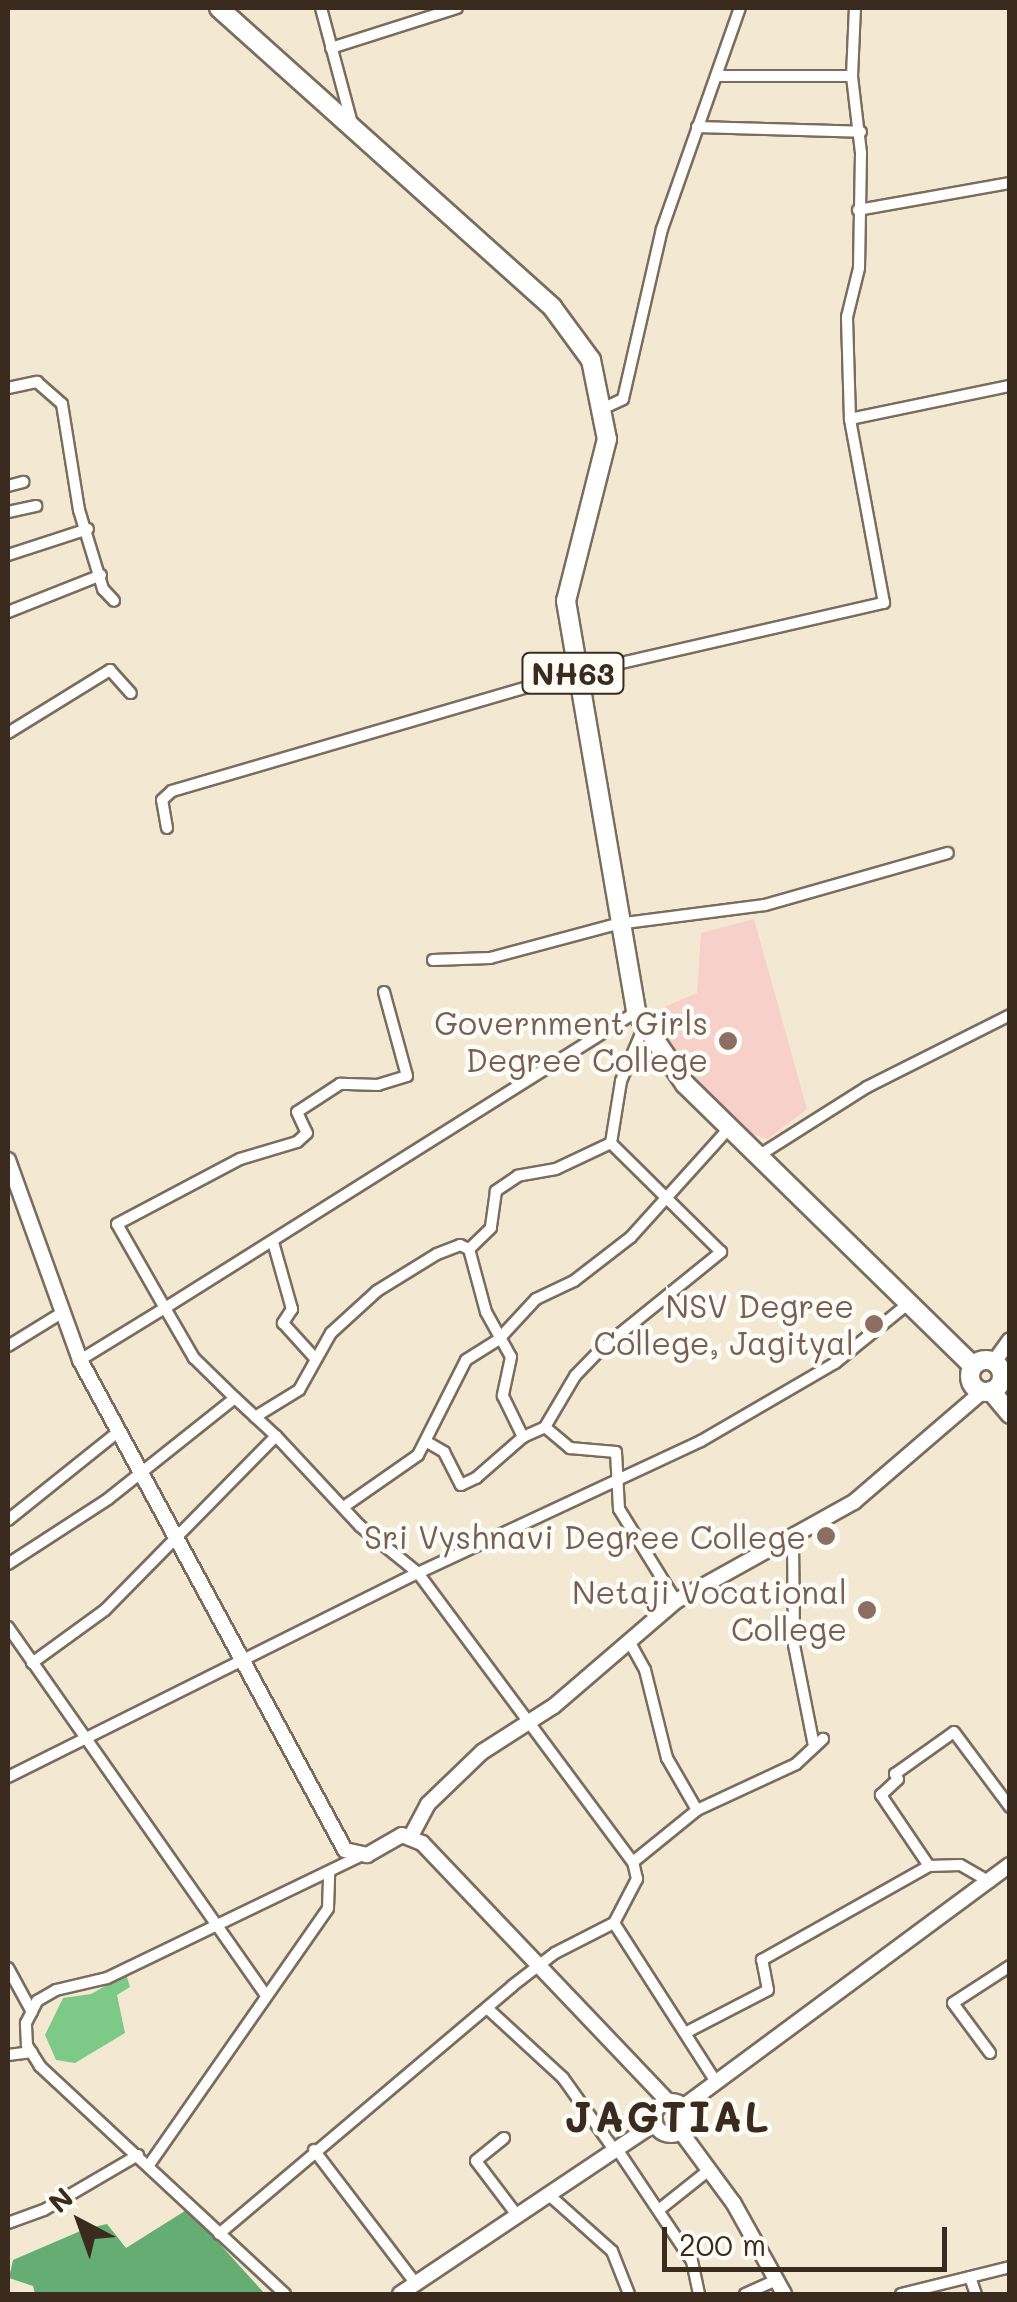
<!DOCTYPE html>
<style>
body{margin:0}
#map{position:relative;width:1017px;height:2302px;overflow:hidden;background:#f3e9d2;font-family:Mali,sans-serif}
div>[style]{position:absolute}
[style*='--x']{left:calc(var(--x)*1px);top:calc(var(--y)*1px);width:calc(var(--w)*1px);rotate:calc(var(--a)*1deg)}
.built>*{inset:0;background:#f7d0ca}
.green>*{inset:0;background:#7dc987}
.forest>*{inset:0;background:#66ad74}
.roads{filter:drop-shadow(2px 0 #7b6d5d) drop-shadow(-2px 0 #7b6d5d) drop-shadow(0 2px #7b6d5d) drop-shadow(0 -2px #7b6d5d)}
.street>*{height:10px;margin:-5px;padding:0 5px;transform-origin:5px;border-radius:5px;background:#fff}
.secondary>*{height:14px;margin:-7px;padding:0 7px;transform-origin:7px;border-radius:7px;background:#fff}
.secondary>.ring{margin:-7px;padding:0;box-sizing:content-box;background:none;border:14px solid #fff;border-radius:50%}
.highway>*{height:18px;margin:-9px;padding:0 9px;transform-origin:9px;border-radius:9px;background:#fff}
.highway>.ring{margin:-9px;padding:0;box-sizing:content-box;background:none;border:18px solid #fff;border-radius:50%}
.dots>*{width:28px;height:28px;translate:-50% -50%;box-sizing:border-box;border:5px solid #fdfcf7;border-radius:50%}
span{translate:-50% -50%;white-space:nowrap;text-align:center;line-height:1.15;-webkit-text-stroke:9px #fdfcf7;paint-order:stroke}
.shield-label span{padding:2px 8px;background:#fdfcf7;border:2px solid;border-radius:8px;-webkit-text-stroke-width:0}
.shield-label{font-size:30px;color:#3b2a1e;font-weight:700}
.education-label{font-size:32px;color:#785e54}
.right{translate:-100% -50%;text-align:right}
.district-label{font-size:42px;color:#3b2a1e;font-weight:700;letter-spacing:2.5px}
.frame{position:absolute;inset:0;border:10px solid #3b2a1e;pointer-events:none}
.north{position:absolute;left:30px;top:2172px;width:100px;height:100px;-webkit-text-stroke:8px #fdfcf7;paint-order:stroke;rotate:319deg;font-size:28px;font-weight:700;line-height:40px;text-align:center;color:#3b2a1e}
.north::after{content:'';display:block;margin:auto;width:35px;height:45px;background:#3b2a1e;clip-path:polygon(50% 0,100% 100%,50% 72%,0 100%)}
.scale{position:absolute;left:662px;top:2227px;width:285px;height:45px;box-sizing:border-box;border:5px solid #3b2a1e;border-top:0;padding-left:12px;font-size:30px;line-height:35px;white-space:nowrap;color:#3b2a1e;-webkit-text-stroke:8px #fdfcf7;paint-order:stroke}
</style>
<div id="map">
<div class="built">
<div style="clip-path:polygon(754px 919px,807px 1109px,768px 1139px,754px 1135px,684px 1069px,648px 1014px,697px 993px,701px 933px)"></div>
</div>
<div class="green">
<div style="clip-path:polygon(126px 1974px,130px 1987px,117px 1995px,125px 2033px,75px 2063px,56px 2060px,45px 2035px,63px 1998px,91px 1994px)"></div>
</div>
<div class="forest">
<div style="clip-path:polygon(188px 2209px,265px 2294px,35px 2294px,33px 2286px,9px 2278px,13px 2260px,85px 2229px,107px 2224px,126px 2248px)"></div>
</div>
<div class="roads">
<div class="street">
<div style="--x:321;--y:8;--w:120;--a:75"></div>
<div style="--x:331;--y:48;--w:132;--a:-17.6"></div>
<div style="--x:717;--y:76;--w:135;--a:0"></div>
<div style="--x:697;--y:127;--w:164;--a:1.7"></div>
<div style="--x:858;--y:210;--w:154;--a:-10.1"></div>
<div style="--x:8;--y:388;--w:30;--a:-12"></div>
<div style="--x:37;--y:382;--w:33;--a:41"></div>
<div style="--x:62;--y:404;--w:107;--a:80.9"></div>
<div style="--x:79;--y:510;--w:83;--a:73.1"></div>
<div style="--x:103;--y:589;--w:16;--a:47"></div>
<div style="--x:604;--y:408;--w:21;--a:-25"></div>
<div style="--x:623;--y:399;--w:174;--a:-77.1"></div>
<div style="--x:662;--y:229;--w:234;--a:-70.6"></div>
<div style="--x:850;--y:419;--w:163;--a:-11.7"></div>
<div style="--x:8;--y:486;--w:16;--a:-15"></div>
<div style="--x:8;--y:512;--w:29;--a:-12"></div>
<div style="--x:8;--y:555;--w:84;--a:-18"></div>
<div style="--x:8;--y:612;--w:100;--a:-21.7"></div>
<div style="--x:8;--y:733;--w:120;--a:-31.7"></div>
<div style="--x:110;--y:670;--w:31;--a:48"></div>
<div style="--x:167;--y:828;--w:28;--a:-100"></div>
<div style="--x:162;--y:800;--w:13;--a:-42"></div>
<div style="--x:172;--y:791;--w:418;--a:-16.3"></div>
<div style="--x:573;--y:674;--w:319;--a:-12.9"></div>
<div style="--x:884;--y:603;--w:187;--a:-100.5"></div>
<div style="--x:850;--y:419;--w:102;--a:-91.7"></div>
<div style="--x:847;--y:317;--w:50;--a:-76.2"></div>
<div style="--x:859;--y:268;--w:115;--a:-89"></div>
<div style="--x:861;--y:153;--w:78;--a:-96.7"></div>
<div style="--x:852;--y:76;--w:68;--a:-87.5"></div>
<div style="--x:433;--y:960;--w:57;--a:-2"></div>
<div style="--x:490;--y:958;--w:131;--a:-15"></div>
<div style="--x:617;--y:924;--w:149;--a:-7.3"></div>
<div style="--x:765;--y:905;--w:190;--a:-15.9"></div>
<div style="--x:384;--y:992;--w:87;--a:74.7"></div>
<div style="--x:407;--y:1076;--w:30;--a:163"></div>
<div style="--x:378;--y:1085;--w:38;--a:-178"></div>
<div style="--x:340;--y:1084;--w:51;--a:146.9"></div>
<div style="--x:297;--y:1112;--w:23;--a:65"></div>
<div style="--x:307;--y:1133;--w:13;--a:138"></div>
<div style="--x:297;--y:1142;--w:59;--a:163.4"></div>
<div style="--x:240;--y:1159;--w:139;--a:152.1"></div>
<div style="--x:117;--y:1224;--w:97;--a:60.3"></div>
<div style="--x:165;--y:1308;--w:556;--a:-32.15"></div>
<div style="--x:611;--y:1143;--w:63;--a:-80.8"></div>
<div style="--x:621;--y:1081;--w:56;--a:-67.1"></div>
<div style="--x:758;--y:1156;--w:129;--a:-32.3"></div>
<div style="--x:867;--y:1087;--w:160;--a:-26.7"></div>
<div style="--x:273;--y:1242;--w:70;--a:74.2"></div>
<div style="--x:292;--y:1309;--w:17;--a:123"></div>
<div style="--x:283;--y:1323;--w:45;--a:47.7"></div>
<div style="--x:8;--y:1346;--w:61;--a:-31.6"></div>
<div style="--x:80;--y:1360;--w:100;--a:-31.5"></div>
<div style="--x:165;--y:1308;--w:58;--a:59.9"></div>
<div style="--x:194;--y:1358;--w:57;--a:44.3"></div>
<div style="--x:255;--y:1417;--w:52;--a:-31.5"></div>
<div style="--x:299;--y:1390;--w:65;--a:-60.7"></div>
<div style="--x:331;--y:1333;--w:62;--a:-42.4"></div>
<div style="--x:377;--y:1291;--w:70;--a:-31.7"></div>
<div style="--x:437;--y:1254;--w:25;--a:-21"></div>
<div style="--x:460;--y:1245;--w:10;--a:24"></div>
<div style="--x:545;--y:1427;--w:33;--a:40"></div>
<div style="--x:570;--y:1448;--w:46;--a:5"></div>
<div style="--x:616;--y:1452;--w:57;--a:87"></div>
<div style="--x:619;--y:1509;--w:108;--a:58.2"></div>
<div style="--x:427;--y:1442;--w:20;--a:30"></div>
<div style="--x:444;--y:1452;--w:37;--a:63"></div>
<div style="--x:461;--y:1485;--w:17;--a:-25"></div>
<div style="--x:476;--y:1478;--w:62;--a:-41.1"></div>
<div style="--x:523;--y:1437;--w:24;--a:-24"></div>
<div style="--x:545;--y:1427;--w:59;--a:-59.5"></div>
<div style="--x:575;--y:1376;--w:36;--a:-46"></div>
<div style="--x:600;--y:1350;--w:156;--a:-39"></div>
<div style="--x:721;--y:1252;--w:155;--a:-135.3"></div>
<div style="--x:611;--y:1143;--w:61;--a:154.7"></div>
<div style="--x:556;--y:1169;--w:39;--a:170"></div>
<div style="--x:518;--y:1176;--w:27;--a:146"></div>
<div style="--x:496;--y:1191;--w:37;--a:98"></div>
<div style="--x:491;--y:1228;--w:30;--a:136"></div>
<div style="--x:469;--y:1249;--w:65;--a:74.9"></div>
<div style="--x:486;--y:1312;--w:51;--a:60.9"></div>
<div style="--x:511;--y:1357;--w:40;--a:102"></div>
<div style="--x:503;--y:1396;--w:46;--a:64"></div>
<div style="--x:345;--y:1506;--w:89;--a:-34.9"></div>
<div style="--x:418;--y:1455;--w:106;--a:-63.2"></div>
<div style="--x:466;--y:1360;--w:38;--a:-32"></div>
<div style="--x:498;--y:1340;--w:56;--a:-47.2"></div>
<div style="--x:536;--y:1299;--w:42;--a:-25.3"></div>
<div style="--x:574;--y:1281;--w:72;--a:-37.7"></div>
<div style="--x:631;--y:1237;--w:147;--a:-48"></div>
<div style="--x:8;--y:1520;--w:141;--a:-38.7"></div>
<div style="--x:793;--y:1541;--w:104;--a:89.4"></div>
<div style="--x:794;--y:1645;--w:103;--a:78.8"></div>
<div style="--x:8;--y:1564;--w:119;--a:-33"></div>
<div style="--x:108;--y:1499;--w:162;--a:-38.5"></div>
<div style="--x:235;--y:1398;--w:56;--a:42.8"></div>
<div style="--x:8;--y:1627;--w:450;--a:55"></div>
<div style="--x:629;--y:1641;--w:33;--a:61"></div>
<div style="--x:645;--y:1670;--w:91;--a:76"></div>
<div style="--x:667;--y:1758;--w:60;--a:60"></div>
<div style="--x:32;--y:1663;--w:90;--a:-36"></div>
<div style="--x:105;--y:1610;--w:244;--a:-45.5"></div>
<div style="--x:276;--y:1436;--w:123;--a:47"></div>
<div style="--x:360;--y:1526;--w:75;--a:39"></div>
<div style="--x:418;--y:1573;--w:312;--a:-25"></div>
<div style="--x:701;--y:1441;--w:155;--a:-30.2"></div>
<div style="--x:835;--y:1363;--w:95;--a:-39"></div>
<div style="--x:8;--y:1777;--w:458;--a:-26.5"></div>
<div style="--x:418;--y:1573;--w:360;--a:53.4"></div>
<div style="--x:990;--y:1882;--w:34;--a:-150"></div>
<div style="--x:960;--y:1865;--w:31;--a:178"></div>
<div style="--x:929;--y:1866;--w:86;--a:-124.1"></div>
<div style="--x:881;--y:1795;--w:23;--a:-43"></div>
<div style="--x:898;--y:1779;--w:6;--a:-121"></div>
<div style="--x:895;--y:1774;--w:72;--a:-35.4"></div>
<div style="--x:954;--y:1732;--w:94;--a:53.3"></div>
<div style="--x:614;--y:1923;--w:50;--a:-62.4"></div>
<div style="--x:637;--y:1879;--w:17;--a:-103"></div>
<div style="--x:633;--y:1862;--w:82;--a:-39.1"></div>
<div style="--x:697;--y:1810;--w:109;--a:-24.9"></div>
<div style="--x:796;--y:1764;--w:37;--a:-43"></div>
<div style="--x:8;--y:1968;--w:50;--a:61.4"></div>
<div style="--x:487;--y:2008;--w:103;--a:42.6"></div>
<div style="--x:563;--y:2078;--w:90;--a:54.5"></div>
<div style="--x:685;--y:2033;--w:93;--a:-27.4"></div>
<div style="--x:768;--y:1990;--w:31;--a:-101"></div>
<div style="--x:762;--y:1960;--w:192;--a:-29.4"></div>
<div style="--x:990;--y:2053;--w:62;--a:-126.5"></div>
<div style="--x:953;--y:2003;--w:68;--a:-33"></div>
<div style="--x:8;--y:2055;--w:24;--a:-7"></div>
<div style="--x:504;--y:2138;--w:36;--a:141"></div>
<div style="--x:476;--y:2161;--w:68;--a:52.8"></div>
<div style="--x:617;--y:2149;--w:135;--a:56.2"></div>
<div style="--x:692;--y:2261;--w:34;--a:78"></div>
<div style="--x:314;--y:2150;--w:168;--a:52.7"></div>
<div style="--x:149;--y:2165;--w:313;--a:-55.1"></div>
<div style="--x:328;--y:1908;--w:36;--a:-88"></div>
<div style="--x:548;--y:2194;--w:86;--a:41.7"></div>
<div style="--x:612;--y:2251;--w:46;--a:68.4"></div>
<div style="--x:660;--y:2209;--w:63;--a:-38.5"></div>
<div style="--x:8;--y:2223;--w:38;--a:-20"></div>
<div style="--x:44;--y:2210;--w:109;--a:-30.3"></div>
<div style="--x:219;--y:2234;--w:384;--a:-40.2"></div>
<div style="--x:512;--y:1986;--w:54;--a:-37.5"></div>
<div style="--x:555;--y:1953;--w:66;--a:-27"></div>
<div style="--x:614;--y:1923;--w:189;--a:57.3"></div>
<div style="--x:970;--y:2277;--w:18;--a:71"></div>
<div style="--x:285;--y:2294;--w:335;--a:-137.1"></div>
<div style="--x:40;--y:2066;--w:25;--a:-122"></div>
<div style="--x:27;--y:2045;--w:22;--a:-93"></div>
<div style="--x:26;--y:2023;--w:25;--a:-63"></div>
<div style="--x:37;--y:2001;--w:22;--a:-30"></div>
<div style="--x:56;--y:1990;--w:52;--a:-13.2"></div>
<div style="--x:107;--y:1978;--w:279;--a:-25.7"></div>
<div style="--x:745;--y:2294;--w:34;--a:-24"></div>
<div style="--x:901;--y:2294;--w:112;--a:-13.9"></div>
</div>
<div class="secondary">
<div style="--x:8;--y:1160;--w:213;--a:70.2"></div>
<div style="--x:80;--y:1360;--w:557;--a:61.59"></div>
<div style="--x:345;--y:1850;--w:23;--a:13"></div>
<div style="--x:367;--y:1855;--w:40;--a:-29.7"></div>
<div style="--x:402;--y:1835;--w:22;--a:22"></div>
<div style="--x:422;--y:1843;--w:356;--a:46.4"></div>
<div style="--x:994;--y:1362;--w:27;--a:-54"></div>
<div style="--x:411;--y:1836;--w:36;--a:-62"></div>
<div style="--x:428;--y:1804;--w:75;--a:-43.9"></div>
<div style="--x:482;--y:1752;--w:85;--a:-32.6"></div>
<div style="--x:554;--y:1706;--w:161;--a:-40.7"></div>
<div style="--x:676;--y:1601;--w:204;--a:-29.1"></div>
<div style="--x:854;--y:1502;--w:169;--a:-40.7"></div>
<div class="ring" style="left:654px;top:2101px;width:20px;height:20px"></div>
<div style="--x:684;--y:2106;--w:405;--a:-36.5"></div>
<div style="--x:681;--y:2132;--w:89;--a:53.6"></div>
<div style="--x:734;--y:2204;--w:103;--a:60.9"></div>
<div style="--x:400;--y:2294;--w:307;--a:-33.8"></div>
</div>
<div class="highway">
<div style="--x:219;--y:8;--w:448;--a:41.9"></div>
<div style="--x:552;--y:307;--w:66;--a:53.7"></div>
<div style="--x:591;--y:360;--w:81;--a:78.6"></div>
<div style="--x:607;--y:439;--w:167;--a:104.2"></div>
<div style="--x:566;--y:601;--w:417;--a:80.3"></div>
<div style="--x:636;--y:1012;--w:87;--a:55.8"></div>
<div style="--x:685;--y:1084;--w:403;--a:44.4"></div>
<div class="ring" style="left:970px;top:1360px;width:14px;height:14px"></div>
<div style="--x:991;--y:1391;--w:30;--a:50"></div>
</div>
</div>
<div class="dots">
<div style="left:728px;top:1041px;background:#8d6e63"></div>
<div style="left:874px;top:1324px;background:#8d6e63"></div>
<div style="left:826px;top:1536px;background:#8d6e63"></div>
<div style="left:867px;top:1610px;background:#8d6e63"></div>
</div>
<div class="shield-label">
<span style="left:573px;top:673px">NH63</span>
</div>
<div class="education-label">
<span class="right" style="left:708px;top:1041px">Government Girls<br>Degree College</span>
<span class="right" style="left:854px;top:1324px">NSV Degree<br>College, Jagityal</span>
<span class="right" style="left:806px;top:1536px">Sri Vyshnavi Degree College</span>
<span class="right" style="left:847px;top:1610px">Netaji Vocational<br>College</span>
</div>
<div class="district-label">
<span style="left:668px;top:2116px">JAGTIAL</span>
</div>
<div class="frame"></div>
<div class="north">N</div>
<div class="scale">200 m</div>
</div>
